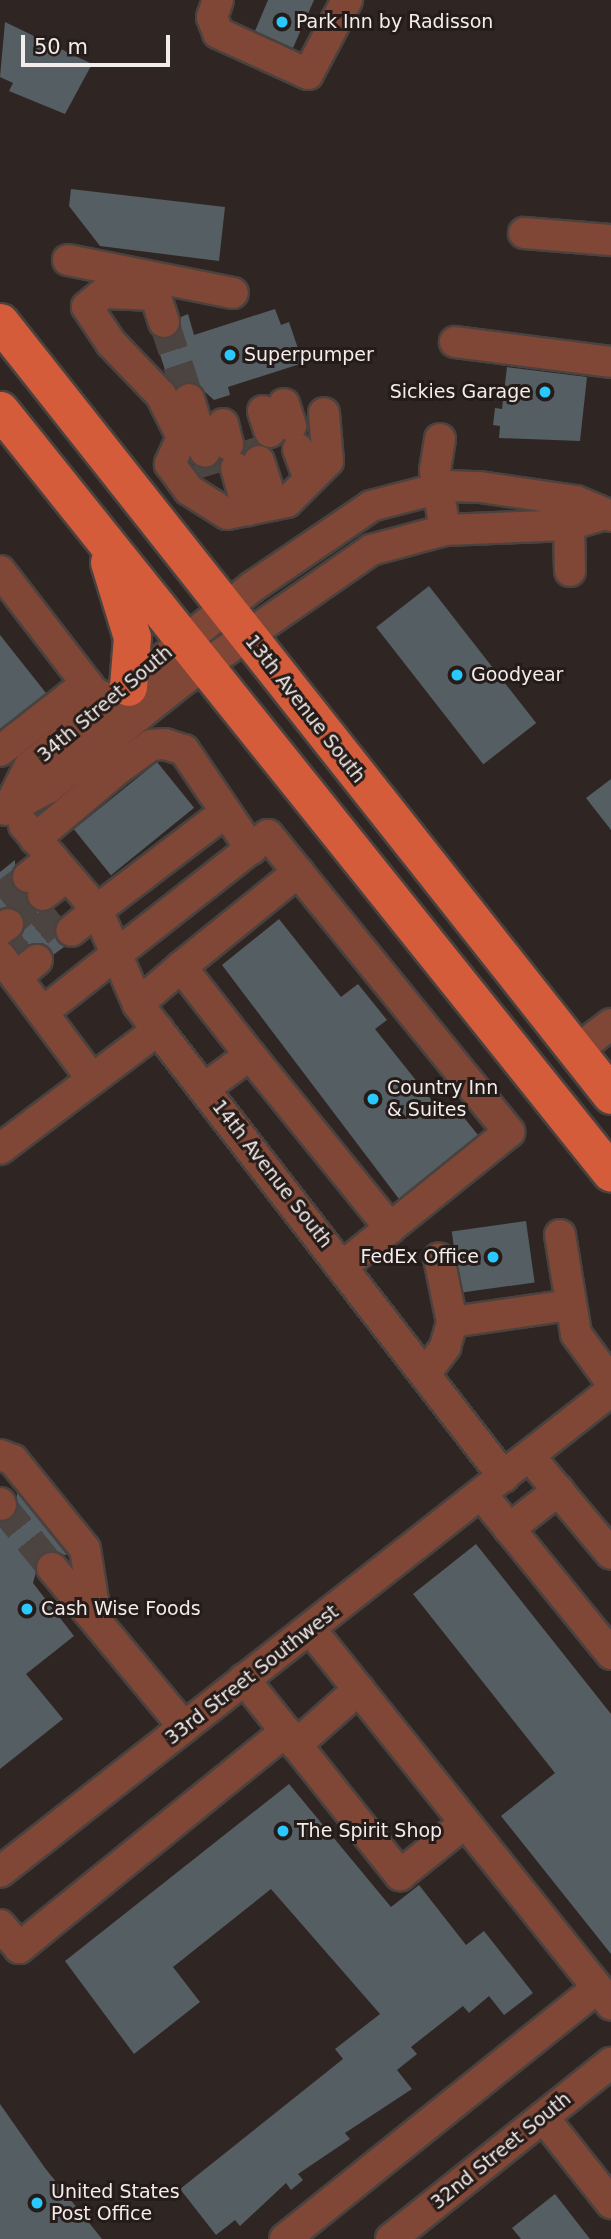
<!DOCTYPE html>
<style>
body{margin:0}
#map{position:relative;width:611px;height:2239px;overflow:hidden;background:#2f2623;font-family:"DejaVu Sans",sans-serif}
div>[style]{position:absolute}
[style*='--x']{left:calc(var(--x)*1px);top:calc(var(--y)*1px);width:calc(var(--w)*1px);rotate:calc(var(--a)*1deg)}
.building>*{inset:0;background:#545e63;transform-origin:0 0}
.minor-tunnel>*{height:30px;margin-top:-15px;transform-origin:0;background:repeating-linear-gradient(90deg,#4c4441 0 30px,transparent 0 45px)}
.roads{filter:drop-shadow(2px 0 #4a423f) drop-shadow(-2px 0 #4a423f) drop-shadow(0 2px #4a423f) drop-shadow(0 -2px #4a423f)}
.minor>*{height:30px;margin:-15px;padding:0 15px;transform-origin:15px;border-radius:15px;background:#804636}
.major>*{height:37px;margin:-18.5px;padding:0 18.5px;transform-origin:18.5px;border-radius:18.5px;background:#d55c3b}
.dots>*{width:19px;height:19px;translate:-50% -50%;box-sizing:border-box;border:4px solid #251c1a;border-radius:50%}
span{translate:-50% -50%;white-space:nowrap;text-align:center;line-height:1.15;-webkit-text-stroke:6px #251c1a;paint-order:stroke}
.poi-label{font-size:19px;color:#f2ecea}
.left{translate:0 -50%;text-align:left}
.right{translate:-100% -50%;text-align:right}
.street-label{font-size:19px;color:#f2ecea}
.scale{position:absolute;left:21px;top:35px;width:149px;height:32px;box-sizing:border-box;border:4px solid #f2ecea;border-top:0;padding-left:9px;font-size:21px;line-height:24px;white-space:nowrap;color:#f2ecea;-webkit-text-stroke:5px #251c1a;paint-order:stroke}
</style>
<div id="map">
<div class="building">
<div style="clip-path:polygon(268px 0,314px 0,293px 48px,255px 31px)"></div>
<div style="clip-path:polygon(5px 22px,92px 64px,65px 114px,9px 91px,13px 83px,0 77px)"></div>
<div style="clip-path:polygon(71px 189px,225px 207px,219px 261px,100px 246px,69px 206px)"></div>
<div style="clip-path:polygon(275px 309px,281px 325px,289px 322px,303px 363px,228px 387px,230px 395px,214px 400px,194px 382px,176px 387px,167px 376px,154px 336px,177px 334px,181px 317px,188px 314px,194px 335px)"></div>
<div style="clip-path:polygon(507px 367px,587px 377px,580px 441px,499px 438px,500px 426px,493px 425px,495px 408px,502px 409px)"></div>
<div style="left:429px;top:586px;width:174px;height:67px;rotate:52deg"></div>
<div style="clip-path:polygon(0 635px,46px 693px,0 729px)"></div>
<div style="left:157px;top:762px;width:59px;height:107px;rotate:51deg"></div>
<div style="clip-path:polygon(611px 779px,611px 830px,586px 798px)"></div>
<div style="clip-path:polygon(15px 860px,15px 888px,36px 911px,54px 909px,60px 917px,54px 933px,64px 947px,53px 955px,43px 943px,26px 947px,19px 938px,22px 914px,0 909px,0 872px)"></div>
<div style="clip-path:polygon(279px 919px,341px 997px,358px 984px,387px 1020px,375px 1029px,442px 1113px,453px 1104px,478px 1135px,399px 1199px,222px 965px)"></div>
<div style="left:526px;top:1221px;width:62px;height:75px;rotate:82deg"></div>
<div style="clip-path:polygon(17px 1492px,67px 1555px,41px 1554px,33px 1583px,74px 1636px,26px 1674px,63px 1719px,0 1769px,0 1522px,16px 1514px)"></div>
<div style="clip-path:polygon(476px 1544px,611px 1714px,611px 1954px,501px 1816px,555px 1773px,413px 1594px)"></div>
<div style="clip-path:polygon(289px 1784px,391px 1907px,419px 1885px,466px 1945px,484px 1931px,533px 1993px,504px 2015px,489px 1996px,469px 2013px,463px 2006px,411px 2047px,417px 2054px,397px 2070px,412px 2089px,345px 2133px,350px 2139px,298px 2174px,303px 2180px,291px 2190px,286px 2183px,240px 2226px,235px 2220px,216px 2235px,180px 2189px,343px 2059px,335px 2049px,380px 2014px,271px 1889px,173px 1967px,200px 2002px,134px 2054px,65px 1961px)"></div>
<div style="clip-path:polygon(0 2104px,45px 2168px,102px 2239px,0 2239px)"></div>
<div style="clip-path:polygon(555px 2194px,590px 2239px,521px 2239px,512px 2228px)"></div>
</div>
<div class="minor-tunnel">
<div style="--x:164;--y:322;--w:81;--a:72"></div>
<div style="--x:252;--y:438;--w:24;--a:73"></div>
<div style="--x:205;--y:452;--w:24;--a:73"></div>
<div style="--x:0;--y:898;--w:35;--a:-37"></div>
<div style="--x:8;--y:924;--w:45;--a:-39.6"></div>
<div style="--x:4;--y:961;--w:72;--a:-39.9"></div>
<div style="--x:1;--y:1505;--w:81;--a:51"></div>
</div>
<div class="roads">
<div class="minor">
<div style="--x:218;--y:0;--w:18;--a:109"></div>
<div style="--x:212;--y:17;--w:17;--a:69"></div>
<div style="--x:218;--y:33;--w:99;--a:24.5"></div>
<div style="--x:308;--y:74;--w:84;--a:-62.2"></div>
<div style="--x:524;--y:233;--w:87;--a:4.6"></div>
<div style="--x:68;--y:260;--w:168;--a:11.3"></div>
<div style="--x:164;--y:322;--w:28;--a:-108"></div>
<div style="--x:155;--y:295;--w:51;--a:-177.8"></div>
<div style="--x:104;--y:293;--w:22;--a:141"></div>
<div style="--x:87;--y:307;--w:43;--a:56.3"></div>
<div style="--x:111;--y:343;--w:72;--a:46.1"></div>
<div style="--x:161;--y:395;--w:47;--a:63.4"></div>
<div style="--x:182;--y:437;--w:30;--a:114"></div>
<div style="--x:170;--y:464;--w:32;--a:54"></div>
<div style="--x:189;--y:490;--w:45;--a:32.3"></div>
<div style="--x:227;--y:514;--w:61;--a:-11.3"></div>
<div style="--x:287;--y:502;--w:58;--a:-45"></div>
<div style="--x:328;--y:461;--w:48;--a:-94.8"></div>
<div style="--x:455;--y:342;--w:157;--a:7.3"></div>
<div style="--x:189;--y:399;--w:55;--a:73.2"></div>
<div style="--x:284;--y:404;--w:23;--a:72"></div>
<div style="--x:263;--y:411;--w:22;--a:72"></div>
<div style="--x:223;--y:424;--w:21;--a:76"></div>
<div style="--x:440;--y:439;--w:31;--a:99"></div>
<div style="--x:435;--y:470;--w:61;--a:80.5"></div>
<div style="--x:298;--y:449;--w:30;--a:70"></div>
<div style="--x:259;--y:461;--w:46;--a:72.3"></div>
<div style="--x:236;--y:468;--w:44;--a:74.1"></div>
<div style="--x:569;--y:525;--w:46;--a:88.8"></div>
<div style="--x:0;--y:571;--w:154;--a:52.4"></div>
<div style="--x:94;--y:693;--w:21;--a:23"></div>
<div style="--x:0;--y:751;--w:110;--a:-38"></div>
<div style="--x:9;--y:807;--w:45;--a:-63.4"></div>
<div style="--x:29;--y:767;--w:287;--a:-38.9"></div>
<div style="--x:252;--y:587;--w:144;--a:-34.2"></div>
<div style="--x:371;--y:506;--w:80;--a:-14.6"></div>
<div style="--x:448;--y:486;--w:32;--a:2"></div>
<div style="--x:480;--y:487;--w:97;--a:8.3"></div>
<div style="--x:576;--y:501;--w:38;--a:23"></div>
<div style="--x:6;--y:810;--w:47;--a:-27.6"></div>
<div style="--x:48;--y:788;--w:171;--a:-38.6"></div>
<div style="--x:182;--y:681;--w:230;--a:-34.7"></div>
<div style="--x:371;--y:550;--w:77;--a:-15.1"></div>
<div style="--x:445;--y:530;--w:124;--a:-2.3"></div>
<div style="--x:569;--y:525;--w:34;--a:-17"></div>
<div style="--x:24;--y:825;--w:112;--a:49.3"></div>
<div style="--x:97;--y:910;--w:33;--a:141"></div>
<div style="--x:35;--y:839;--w:109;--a:-40.1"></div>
<div style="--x:118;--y:769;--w:41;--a:-36"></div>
<div style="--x:151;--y:745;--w:14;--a:-4"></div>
<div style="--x:165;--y:744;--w:20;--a:18"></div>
<div style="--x:184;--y:750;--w:120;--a:55.9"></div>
<div style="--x:28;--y:877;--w:31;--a:-38"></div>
<div style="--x:43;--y:895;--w:31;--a:-38"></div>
<div style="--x:0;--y:930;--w:10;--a:-37"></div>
<div style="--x:0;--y:956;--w:154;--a:53.2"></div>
<div style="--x:16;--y:977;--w:27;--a:-39"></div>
<div style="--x:138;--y:1004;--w:57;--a:-40.7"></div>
<div style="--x:43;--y:1012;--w:286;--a:-38.2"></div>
<div style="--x:268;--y:835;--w:48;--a:51"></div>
<div style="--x:158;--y:1030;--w:33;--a:-128"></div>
<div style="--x:138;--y:1004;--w:103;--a:-113.6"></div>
<div style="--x:97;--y:910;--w:158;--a:-37.3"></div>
<div style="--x:576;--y:1051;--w:44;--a:-37.6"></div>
<div style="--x:250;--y:1055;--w:223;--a:51"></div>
<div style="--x:205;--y:1088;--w:56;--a:-36.3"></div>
<div style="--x:250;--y:1055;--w:112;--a:-128.1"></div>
<div style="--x:181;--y:967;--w:151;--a:-39.1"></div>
<div style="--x:298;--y:872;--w:335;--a:50.9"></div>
<div style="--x:509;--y:1132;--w:213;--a:141.1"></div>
<div style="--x:0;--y:1149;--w:198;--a:-37"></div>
<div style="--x:158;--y:1030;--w:565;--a:52.26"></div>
<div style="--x:560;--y:1235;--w:100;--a:80.8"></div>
<div style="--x:576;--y:1334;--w:59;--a:53.9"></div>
<div style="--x:452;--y:1322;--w:119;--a:-8.2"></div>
<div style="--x:425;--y:1374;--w:34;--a:-53"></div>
<div style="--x:445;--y:1347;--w:26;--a:-74"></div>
<div style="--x:452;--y:1322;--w:65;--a:-101.5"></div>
<div style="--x:0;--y:1455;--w:14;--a:21"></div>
<div style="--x:13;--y:1460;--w:114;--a:51"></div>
<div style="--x:85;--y:1549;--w:71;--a:81.1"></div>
<div style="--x:530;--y:1457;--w:126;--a:50.1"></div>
<div style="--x:482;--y:1495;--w:205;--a:50.9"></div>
<div style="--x:0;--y:1503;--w:2;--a:63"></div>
<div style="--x:509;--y:1529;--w:63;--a:-38"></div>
<div style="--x:52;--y:1568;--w:207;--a:50.3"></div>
<div style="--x:311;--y:1630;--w:480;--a:51.3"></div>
<div style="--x:244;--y:1679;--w:251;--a:51.5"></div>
<div style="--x:400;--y:1875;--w:83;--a:-38.7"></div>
<div style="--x:296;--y:1745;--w:84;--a:-41.6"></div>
<div style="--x:0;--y:1872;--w:778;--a:-38.21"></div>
<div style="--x:0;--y:1925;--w:30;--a:50"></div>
<div style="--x:19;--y:1948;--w:344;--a:-39.1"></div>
<div style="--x:543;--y:2117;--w:110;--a:51.7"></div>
<div style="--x:285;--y:2239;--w:400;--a:-38.8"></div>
<div style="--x:391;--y:2239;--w:282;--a:-38.7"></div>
</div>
<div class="major">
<div style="--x:0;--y:322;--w:985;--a:51.68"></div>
<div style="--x:0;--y:410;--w:977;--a:51.31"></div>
<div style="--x:109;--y:562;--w:78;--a:73"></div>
<div style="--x:132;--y:637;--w:50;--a:94.6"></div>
</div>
</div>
<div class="dots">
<div style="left:282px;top:22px;background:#29c8ff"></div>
<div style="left:230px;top:355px;background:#29c8ff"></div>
<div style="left:545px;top:392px;background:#29c8ff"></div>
<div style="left:457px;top:675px;background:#29c8ff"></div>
<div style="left:373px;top:1099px;background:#29c8ff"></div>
<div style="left:493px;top:1257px;background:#29c8ff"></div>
<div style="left:27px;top:1609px;background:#29c8ff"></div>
<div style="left:283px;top:1831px;background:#29c8ff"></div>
<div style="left:37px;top:2203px;background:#29c8ff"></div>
</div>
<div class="poi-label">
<span class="left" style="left:296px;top:22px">Park Inn by Radisson</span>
<span class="left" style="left:244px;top:355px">Superpumper</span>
<span class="right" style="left:531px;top:392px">Sickies Garage</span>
<span class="left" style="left:471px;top:675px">Goodyear</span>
<span class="left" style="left:387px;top:1099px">Country Inn<br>&amp; Suites</span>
<span class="right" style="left:479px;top:1257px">FedEx Office</span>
<span class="left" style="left:41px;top:1609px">Cash Wise Foods</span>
<span class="left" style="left:297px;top:1831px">The Spirit Shop</span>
<span class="left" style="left:51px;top:2203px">United States<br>Post Office</span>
</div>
<div class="street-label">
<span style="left:105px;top:704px;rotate:-40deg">34th Street South</span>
<span style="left:305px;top:709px;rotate:52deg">13th Avenue South</span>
<span style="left:272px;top:1174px;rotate:52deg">14th Avenue South</span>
<span style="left:252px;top:1675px;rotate:-38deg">33rd Street Southwest</span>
<span style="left:501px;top:2151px;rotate:-39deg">32nd Street South</span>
</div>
<div class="scale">50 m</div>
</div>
